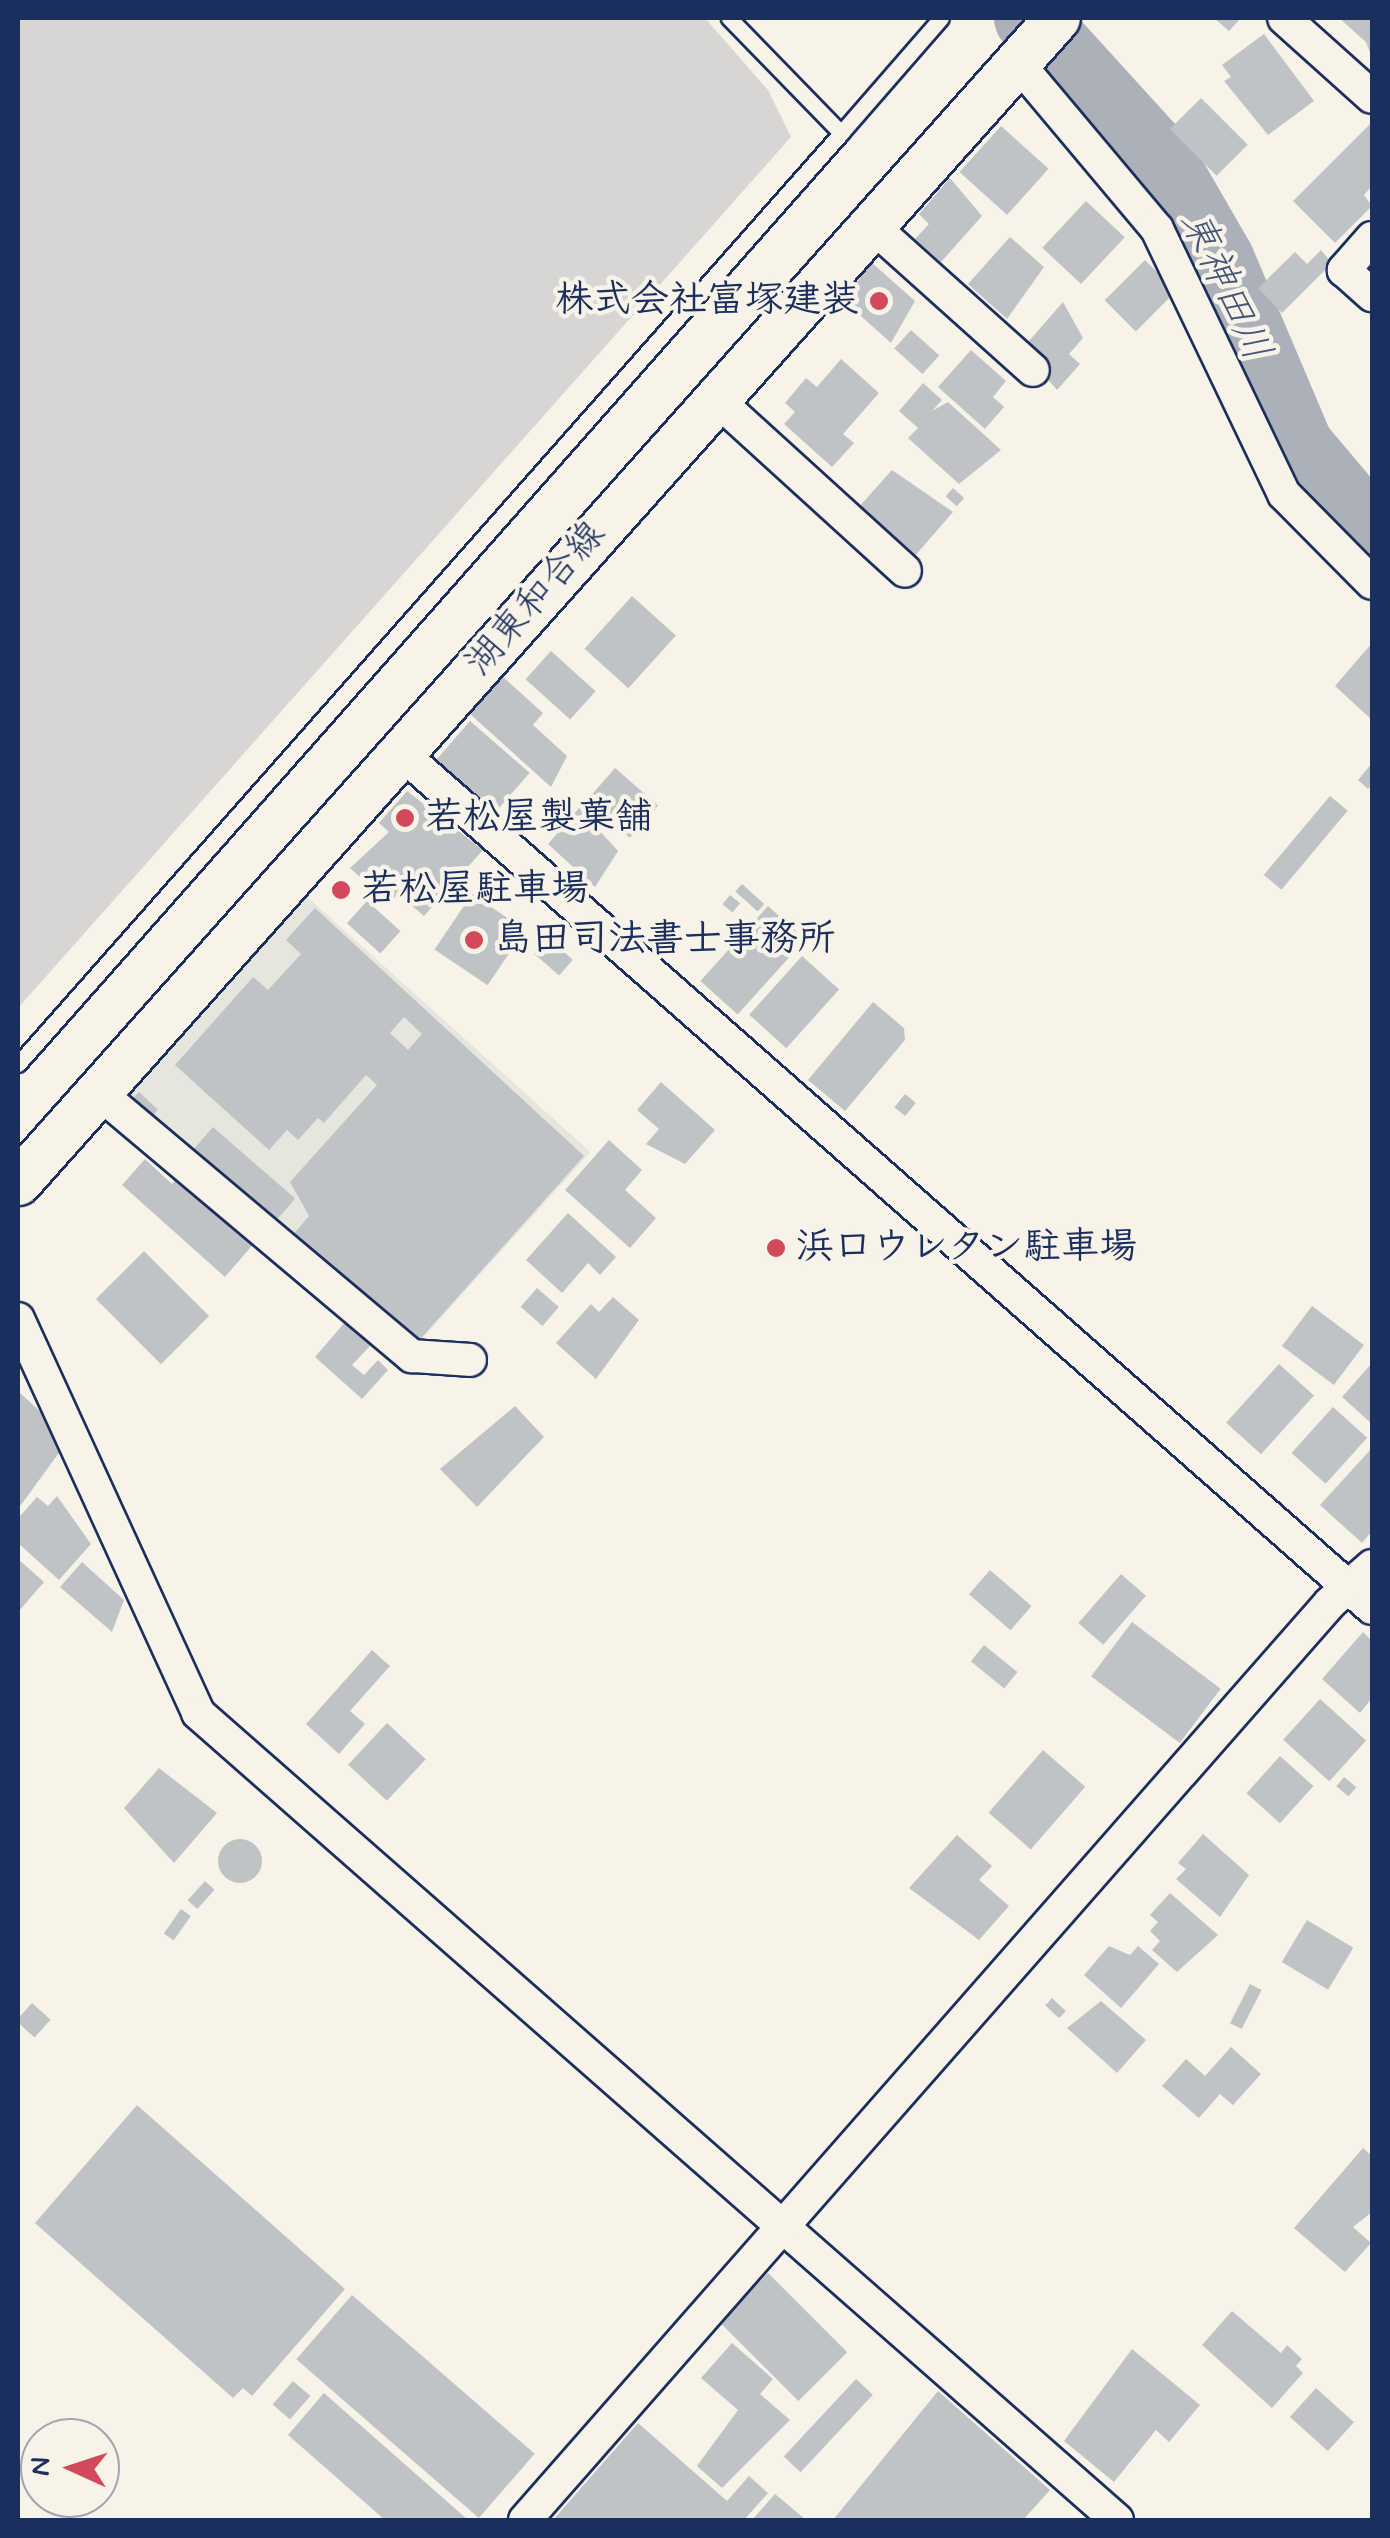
<!DOCTYPE html>
<meta charset="utf-8">
<style>
body{margin:0}
#map{position:relative;width:1390px;height:2538px;overflow:hidden;background:#f7f3e8;font-family:Mynerve,"Klee One",sans-serif}
div>[style]{position:absolute}
[style*='--x']{left:calc(var(--x)*1px);top:calc(var(--y)*1px);width:calc(var(--w)*1px);rotate:calc(var(--a)*1deg)}
.built>*{inset:0;background:#e6e5de;transform-origin:0 0}
.green>*{inset:0;background:#d7d6d4}
.river>*{height:72px;margin:-36px;padding:0 36px;transform-origin:36px;border-radius:36px;background:#acb0b9}
.building>*{inset:0;background:#c0c3c5;transform-origin:0 0}
.round{border-radius:50%}
.roads{filter:drop-shadow(2px 0 #1b2f5e) drop-shadow(-2px 0 #1b2f5e) drop-shadow(0 2px #1b2f5e) drop-shadow(0 -2px #1b2f5e)}
.lane>*{height:15px;margin:-7.5px;padding:0 7.5px;transform-origin:7.5px;border-radius:7.5px;background:#f7f3e8}
.street>*{height:32px;margin:-16px;padding:0 16px;transform-origin:16px;border-radius:16px;background:#f7f3e8}
.secondary>*{height:45px;margin:-22.5px;padding:0 22.5px;transform-origin:22.5px;border-radius:22.5px;background:#f7f3e8}
.dots>*{width:28px;height:28px;translate:-50% -50%;box-sizing:border-box;border:5px solid #f7f3e8;border-radius:50%}
span{translate:-50% -50%;white-space:nowrap;text-align:center;line-height:1.15;-webkit-text-stroke:9px #f7f3e8;paint-order:stroke}
.poi-label{font-size:38px;color:#1b2f5e;font-weight:700}
.right{translate:-100% -50%;text-align:right}
.left{translate:0 -50%;text-align:left}
.street-label{font-size:38px;color:#1b2f5e}
.water-label{font-size:40px;color:#465679;font-style:italic}
.frame{position:absolute;inset:0;border:20px solid #1b2f5e;pointer-events:none}
.north{position:absolute;left:20px;top:2418px;width:100px;height:100px;box-sizing:border-box;background:#f7f3e8;border:2px solid #9fa5b1;border-radius:50%;rotate:273deg;font-size:28px;font-weight:700;line-height:40px;text-align:center;color:#1b2f5e}
.north::after{content:'';display:block;margin:auto;width:35px;height:45px;background:#d1495b;clip-path:polygon(50% 0,100% 100%,50% 72%,0 100%)}
</style>
<div id="map">
<div class="built">
<div style="left:305px;top:895px;width:384px;height:276px;rotate:42deg"></div>
</div>
<div class="green">
<div style="clip-path:polygon(18px 18px,705px 18px,768px 90px,791px 137px,18px 1008px)"></div>
</div>
<div class="river">
<div style="--x:1030;--y:18;--w:197;--a:47.7"></div>
<div style="--x:1163;--y:164;--w:112;--a:60"></div>
<div style="--x:1219;--y:261;--w:202;--a:67"></div>
<div style="--x:1298;--y:447;--w:115;--a:49.9"></div>
</div>
<div class="building">
<div style="clip-path:polygon(1214px 18px,1241px 18px,1229px 31px)"></div>
<div style="clip-path:polygon(1339px 18px,1372px 18px,1372px 58px,1366px 42px)"></div>
<div style="clip-path:polygon(1264px 34px,1314px 101px,1268px 135px,1224px 81px,1231px 77px,1222px 65px)"></div>
<div style="left:1201px;top:98px;width:66px;height:44px;rotate:45deg"></div>
<div style="clip-path:polygon(1372px 122px,1372px 186px,1364px 195px,1372px 206px,1335px 243px,1293px 201px)"></div>
<div style="left:1001px;top:126px;width:64px;height:62px;rotate:42deg"></div>
<div style="clip-path:polygon(950px 178px,982px 216px,941px 262px,915px 239px,929px 224px,919px 214px)"></div>
<div style="left:1086px;top:201px;width:53px;height:64px;rotate:43deg"></div>
<div style="clip-path:polygon(1010px 237px,1044px 267px,1007px 319px,968px 284px)"></div>
<div style="clip-path:polygon(1321px 250px,1332px 263px,1282px 313px,1258px 288px,1295px 252px,1307px 264px)"></div>
<div style="left:1145px;top:260px;width:44px;height:57px;rotate:45deg"></div>
<div style="clip-path:polygon(871px 262px,915px 301px,891px 343px,844px 301px)"></div>
<div style="clip-path:polygon(1063px 302px,1083px 338px,1069px 354px,1080px 364px,1057px 390px,1022px 349px)"></div>
<div style="left:911px;top:330px;width:38px;height:25px;rotate:42deg"></div>
<div style="clip-path:polygon(971px 350px,1006px 381px,993px 397px,1004px 407px,985px 429px,938px 387px)"></div>
<div style="clip-path:polygon(841px 359px,879px 393px,843px 434px,854px 443px,832px 467px,784px 424px,795px 412px,785px 403px,806px 378px,817px 387px)"></div>
<div style="clip-path:polygon(923px 383px,942px 400px,932px 411px,948px 402px,1001px 450px,959px 484px,908px 438px,918px 428px,899px 411px)"></div>
<div style="clip-path:polygon(892px 470px,953px 512px,914px 557px,858px 508px)"></div>
<div style="left:953px;top:488px;width:15px;height:11px;rotate:42deg"></div>
<div style="left:632px;top:596px;width:59px;height:71px;rotate:42deg"></div>
<div style="clip-path:polygon(1372px 643px,1372px 720px,1335px 686px)"></div>
<div style="left:551px;top:651px;width:60px;height:38px;rotate:42deg"></div>
<div style="clip-path:polygon(503px 677px,543px 713px,533px 725px,567px 756px,551px 787px,470px 714px)"></div>
<div style="left:470px;top:721px;width:79px;height:52px;rotate:41deg"></div>
<div style="clip-path:polygon(1372px 763px,1372px 784px,1368px 789px,1358px 780px)"></div>
<div style="left:615px;top:768px;width:57px;height:43px;rotate:41deg"></div>
<div style="clip-path:polygon(407px 791px,483px 850px,424px 916px,398px 894px,389px 903px,350px 868px,389px 832px,379px 823px)"></div>
<div style="left:1330px;top:796px;width:23px;height:103px;rotate:40deg"></div>
<div style="clip-path:polygon(579px 808px,618px 851px,595px 887px,548px 844px)"></div>
<div style="left:742px;top:884px;width:30px;height:10px;rotate:42deg"></div>
<div style="left:472px;top:894px;width:64px;height:67px;rotate:34deg"></div>
<div style="left:730px;top:895px;width:13px;height:12px;rotate:39deg"></div>
<div style="left:367px;top:901px;width:45px;height:30px;rotate:42deg"></div>
<div style="left:768px;top:906px;width:50px;height:101px;rotate:42deg"></div>
<div style="clip-path:polygon(evenodd,315px 908px,584px 1156px,414px 1346px,292px 1236px,309px 1216px,290px 1182px,377px 1085px,366px 1075px,324px 1123px,318px 1118px,298px 1140px,287px 1130px,269px 1150px,175px 1065px,253px 977px,268px 990px,301px 954px,286px 940px,315px 908px,404px 1017px,422px 1034px,408px 1050px,390px 1033px,404px 1017px)"></div>
<div style="left:548px;top:938px;width:33px;height:21px;rotate:41deg"></div>
<div style="left:802px;top:956px;width:50px;height:79px;rotate:42deg"></div>
<div style="clip-path:polygon(873px 1002px,904px 1028px,905px 1040px,845px 1111px,808px 1080px)"></div>
<div style="clip-path:polygon(661px 1082px,715px 1130px,685px 1164px,646px 1144px,659px 1129px,637px 1110px)"></div>
<div style="left:139px;top:1092px;width:26px;height:14px;rotate:43deg"></div>
<div style="left:905px;top:1094px;width:14px;height:17px;rotate:39deg"></div>
<div style="left:213px;top:1127px;width:109px;height:38px;rotate:41deg"></div>
<div style="clip-path:polygon(609px 1140px,642px 1170px,625px 1190px,656px 1218px,630px 1248px,565px 1190px)"></div>
<div style="clip-path:polygon(145px 1159px,172px 1184px,181px 1173px,256px 1241px,225px 1277px,122px 1185px)"></div>
<div style="clip-path:polygon(568px 1213px,616px 1257px,600px 1275px,588px 1263px,562px 1293px,526px 1260px)"></div>
<div style="left:144px;top:1251px;width:92px;height:68px;rotate:45deg"></div>
<div style="left:537px;top:1288px;width:29px;height:25px;rotate:41deg"></div>
<div style="clip-path:polygon(613px 1297px,639px 1320px,596px 1379px,556px 1343px,591px 1304px,599px 1312px)"></div>
<div style="left:1312px;top:1306px;width:65px;height:50px;rotate:37deg"></div>
<div style="clip-path:polygon(346px 1321px,372px 1344px,352px 1365px,364px 1375px,378px 1360px,388px 1370px,362px 1399px,315px 1357px)"></div>
<div style="clip-path:polygon(1372px 1363px,1372px 1424px,1342px 1397px)"></div>
<div style="left:1279px;top:1364px;width:47px;height:79px;rotate:42deg"></div>
<div style="clip-path:polygon(18px 1391px,46px 1417px,61px 1450px,18px 1509px)"></div>
<div style="clip-path:polygon(515px 1406px,544px 1437px,477px 1507px,440px 1469px)"></div>
<div style="left:1333px;top:1407px;width:46px;height:62px;rotate:42deg"></div>
<div style="clip-path:polygon(1372px 1448px,1372px 1531px,1362px 1543px,1320px 1505px)"></div>
<div style="clip-path:polygon(57px 1496px,91px 1544px,59px 1580px,18px 1543px,20px 1516px,37px 1497px,48px 1506px)"></div>
<div style="clip-path:polygon(18px 1559px,44px 1582px,18px 1612px)"></div>
<div style="clip-path:polygon(82px 1562px,124px 1600px,112px 1632px,60px 1587px)"></div>
<div style="left:990px;top:1570px;width:55px;height:32px;rotate:41deg"></div>
<div style="left:1121px;top:1574px;width:33px;height:65px;rotate:41deg"></div>
<div style="left:1132px;top:1622px;width:111px;height:68px;rotate:37deg"></div>
<div style="clip-path:polygon(1363px 1632px,1372px 1641px,1372px 1698px,1360px 1713px,1322px 1679px)"></div>
<div style="left:984px;top:1645px;width:43px;height:21px;rotate:39deg"></div>
<div style="clip-path:polygon(372px 1650px,390px 1666px,350px 1711px,365px 1724px,339px 1754px,306px 1724px)"></div>
<div style="left:1320px;top:1699px;width:62px;height:55px;rotate:42deg"></div>
<div style="left:387px;top:1723px;width:53px;height:57px;rotate:43deg"></div>
<div style="left:1043px;top:1750px;width:56px;height:83px;rotate:41deg"></div>
<div style="left:1280px;top:1756px;width:45px;height:50px;rotate:42deg"></div>
<div style="clip-path:polygon(159px 1768px,217px 1813px,174px 1863px,124px 1808px)"></div>
<div style="left:1344px;top:1777px;width:16px;height:12px;rotate:40deg"></div>
<div style="clip-path:polygon(1203px 1834px,1249px 1875px,1220px 1917px,1176px 1879px,1186px 1869px,1178px 1863px)"></div>
<div style="clip-path:polygon(957px 1835px,992px 1866px,979px 1880px,1009px 1906px,979px 1940px,909px 1888px)"></div>
<div class="round" style="left:218px;top:1839px;width:44px;height:44px"></div>
<div style="left:205px;top:1881px;width:13px;height:26px;rotate:42deg"></div>
<div style="clip-path:polygon(1170px 1893px,1218px 1935px,1177px 1972px,1152px 1950px,1160px 1941px,1150px 1931px,1158px 1922px,1150px 1915px)"></div>
<div style="left:181px;top:1909px;width:12px;height:30px;rotate:35deg"></div>
<div style="left:1307px;top:1920px;width:54px;height:49px;rotate:31deg"></div>
<div style="clip-path:polygon(1109px 1946px,1130px 1955px,1138px 1946px,1159px 1964px,1121px 2008px,1084px 1975px)"></div>
<div style="left:1250px;top:1984px;width:13px;height:44px;rotate:27deg"></div>
<div style="left:1052px;top:1998px;width:19px;height:10px;rotate:43deg"></div>
<div style="clip-path:polygon(1101px 2001px,1146px 2040px,1117px 2073px,1067px 2028px)"></div>
<div style="left:32px;top:2003px;width:25px;height:24px;rotate:42deg"></div>
<div style="clip-path:polygon(1231px 2047px,1261px 2074px,1233px 2105px,1220px 2094px,1199px 2118px,1162px 2086px,1186px 2059px,1205px 2076px)"></div>
<div style="clip-path:polygon(137px 2105px,345px 2289px,252px 2396px,243px 2388px,233px 2398px,35px 2223px)"></div>
<div style="clip-path:polygon(1363px 2148px,1372px 2156px,1372px 2212px,1353px 2227px,1371px 2243px,1345px 2272px,1294px 2228px)"></div>
<div style="left:768px;top:2273px;width:112px;height:69px;rotate:45deg"></div>
<div style="left:352px;top:2295px;width:242px;height:85px;rotate:41deg"></div>
<div style="clip-path:polygon(1232px 2311px,1281px 2353px,1287px 2345px,1302px 2359px,1296px 2366px,1303px 2373px,1272px 2408px,1202px 2345px)"></div>
<div style="clip-path:polygon(732px 2343px,773px 2379px,760px 2394px,790px 2420px,722px 2488px,697px 2466px,738px 2410px,701px 2378px)"></div>
<div style="clip-path:polygon(1132px 2349px,1200px 2405px,1169px 2442px,1156px 2430px,1114px 2482px,1064px 2441px)"></div>
<div style="left:856px;top:2379px;width:23px;height:106px;rotate:43deg"></div>
<div style="left:293px;top:2381px;width:23px;height:31px;rotate:41deg"></div>
<div style="left:1316px;top:2388px;width:51px;height:39px;rotate:42deg"></div>
<div style="clip-path:polygon(938px 2391px,1050px 2490px,1023px 2520px,833px 2520px)"></div>
<div style="clip-path:polygon(324px 2393px,468px 2520px,385px 2520px,288px 2435px)"></div>
<div style="clip-path:polygon(638px 2423px,727px 2501px,749px 2476px,768px 2493px,744px 2520px,553px 2520px)"></div>
<div style="clip-path:polygon(775px 2494px,806px 2520px,752px 2520px)"></div>
</div>
<div class="roads">
<div class="lane">
<div style="--x:841;--y:133;--w:152;--a:-49"></div>
<div style="--x:18;--y:1064;--w:1243;--a:-48.52"></div>
<div style="--x:841;--y:133;--w:161;--a:-134.2"></div>
</div>
<div class="street">
<div style="--x:1284;--y:18;--w:118;--a:41.9"></div>
<div style="--x:1016;--y:61;--w:219;--a:50"></div>
<div style="--x:1157;--y:229;--w:294;--a:64.4"></div>
<div style="--x:1284;--y:494;--w:125;--a:45.3"></div>
<div style="--x:869;--y:223;--w:220;--a:41.9"></div>
<div style="--x:1372;--y:238;--w:43;--a:131.2"></div>
<div style="--x:1344;--y:270;--w:38;--a:42"></div>
<div style="--x:714;--y:397;--w:258;--a:42.3"></div>
<div style="--x:400;--y:752;--w:1295;--a:41.37"></div>
<div style="--x:97;--y:1091;--w:412;--a:40.1"></div>
<div style="--x:412;--y:1356;--w:58;--a:3.9"></div>
<div style="--x:18;--y:1319;--w:433;--a:65.4"></div>
<div style="--x:198;--y:1713;--w:1223;--a:41.29"></div>
<div style="--x:525;--y:2520;--w:1220;--a:-48.72"></div>
<div style="--x:1330;--y:1603;--w:56;--a:-41.4"></div>
</div>
<div class="secondary">
<div style="--x:18;--y:1182;--w:1560;--a:-48.25"></div>
</div>
</div>
<div class="dots">
<div style="left:879px;top:301px;background:#d1495b"></div>
<div style="left:405px;top:818px;background:#d1495b"></div>
<div style="left:341px;top:890px;background:#d1495b"></div>
<div style="left:474px;top:940px;background:#d1495b"></div>
<div style="left:776px;top:1248px;background:#d1495b"></div>
</div>
<div class="poi-label">
<span class="right" style="left:859px;top:301px">株式会社富塚建装</span>
<span class="left" style="left:425px;top:818px">若松屋製菓舗</span>
<span class="left" style="left:361px;top:890px">若松屋駐車場</span>
<span class="left" style="left:494px;top:940px">島田司法書士事務所</span>
<span class="left" style="left:796px;top:1248px">浜口ウレタン駐車場</span>
</div>
<div class="street-label">
<span style="left:536px;top:599px;rotate:-49deg">湖東和合線</span>
</div>
<div class="water-label">
<span style="left:1225px;top:286px;rotate:65deg">東神田川</span>
</div>
<div class="frame"></div>
<div class="north">N</div>
</div>
